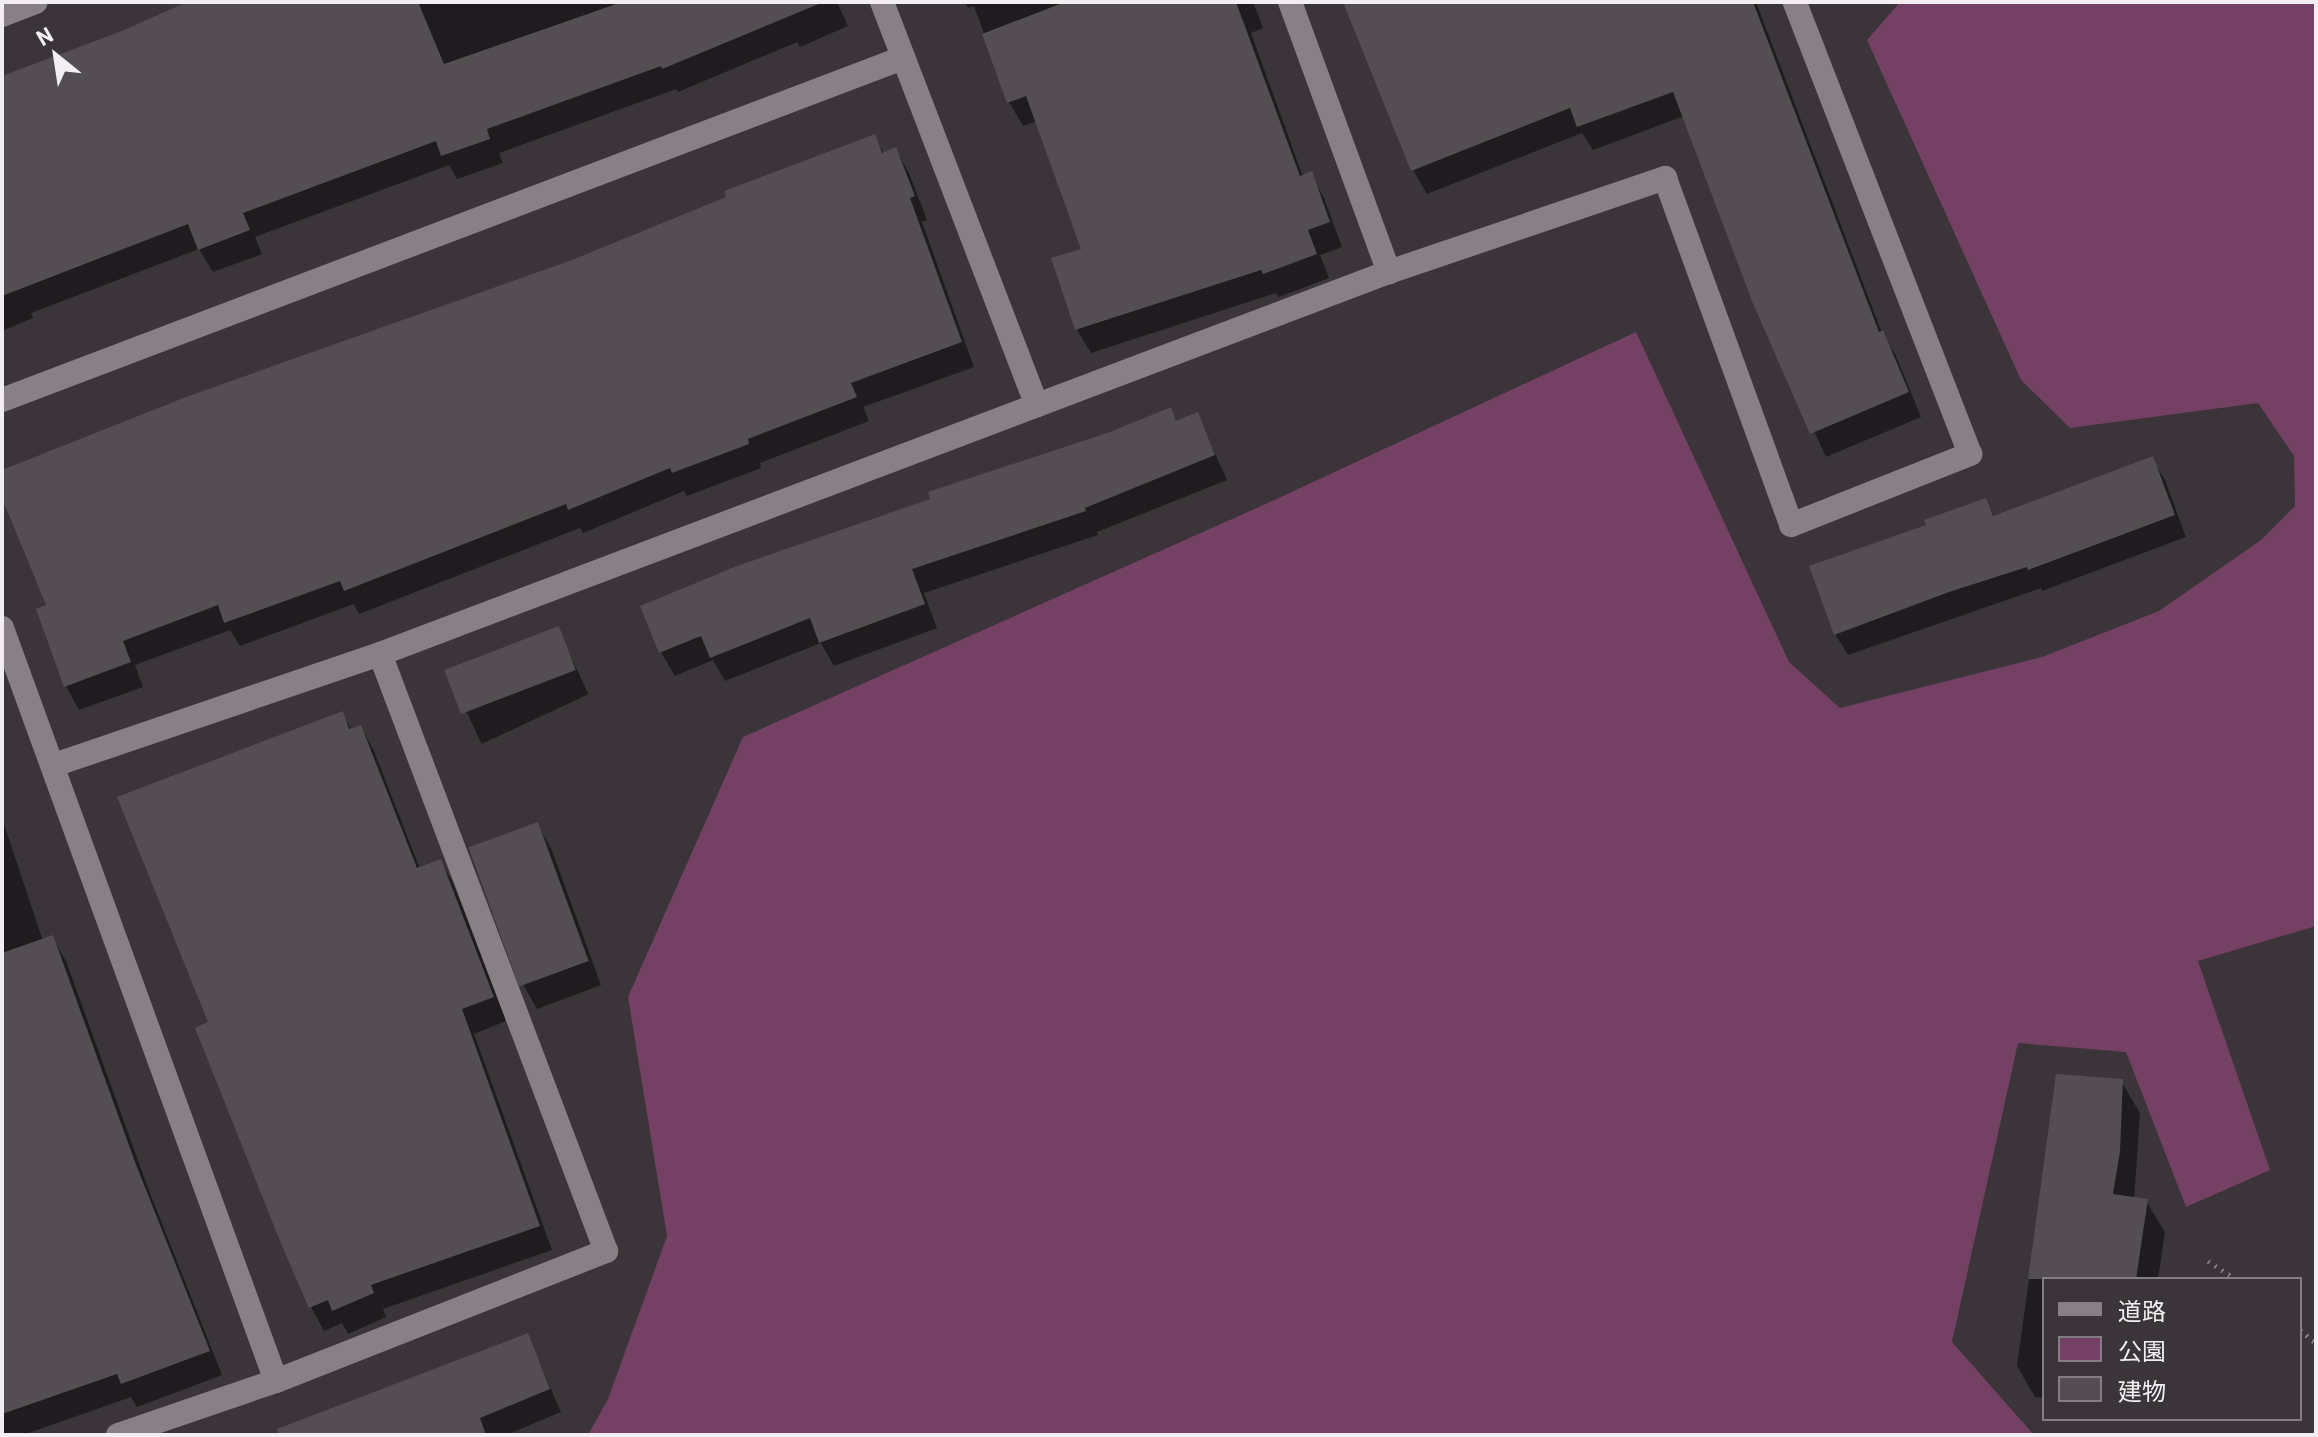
<!DOCTYPE html>
<meta charset="utf-8">
<style>
body{margin:0}
#map{position:relative;width:2318px;height:1437px;overflow:hidden;background:#3b3439;font-family:Barlow,"Noto Sans JP",sans-serif}
div>[style]{position:absolute}
[style*='--x']{left:calc(var(--x)*1px);top:calc(var(--y)*1px);width:calc(var(--w)*1px);rotate:calc(var(--a)*1deg)}
.green>*{inset:0;background:#744063}
.shadow>*{inset:0;background:#0007;transform-origin:0 0}
.building>*{inset:0;background:#544d52;transform-origin:0 0}
.path>*{height:5px;margin-top:-2.5px;transform-origin:0;background:repeating-linear-gradient(90deg,#7f797d 0 2px,transparent 0 8px)}
.minor>*{height:24px;margin:-12px;padding:0 12px;transform-origin:12px;border-radius:12px;background:#888085}
span{translate:-50% -50%;white-space:nowrap;text-align:center;line-height:1.15;-webkit-text-stroke:7px #3b3439;paint-order:stroke}
.frame{position:absolute;inset:0;border:4px solid #f2eef1;pointer-events:none}
.legend{position:absolute;left:2042px;top:1277px;width:260px;height:144px;box-sizing:border-box;background:#3b3439;border:2px solid #847e83;margin:0;padding:10px 14px;list-style:none;font-size:24px;color:#f2eef1}
.legend li{display:flex;align-items:center;gap:16px;height:40px}
.legend b{width:40px;border:2px solid #847e83}
.north{position:absolute;left:16px;top:16px;width:80px;height:80px;-webkit-text-stroke:6px #3b3439;paint-order:stroke;rotate:330deg;font-size:22px;font-weight:700;line-height:32px;text-align:center;color:#f2eef1}
.north::after{content:'';display:block;margin:auto;width:28px;height:36px;background:#f2eef1;clip-path:polygon(50% 0,100% 100%,50% 72%,0 100%)}
</style>
<div id="map">
<div class="green">
<div style="clip-path:polygon(1900px 2px,2316px 2px,2316px 926px,2198px 961px,2270px 1170px,2186px 1207px,2126px 1052px,2018px 1043px,1952px 1342px,2034px 1435px,588px 1435px,608px 1399px,667px 1236px,628px 997px,743px 737px,1259px 507px,1636px 332px,1789px 662px,1840px 708px,2042px 657px,2159px 611px,2261px 540px,2295px 506px,2294px 456px,2258px 403px,2070px 428px,2021px 380px,1867px 40px)"></div>
</div>
<div class="shadow">
<div style="clip-path:polygon(199px 2px,837px 2px,848px 26px,800px 47px,797px 42px,678px 92px,676px 89px,499px 153px,503px 163px,457px 179px,449px 165px,255px 237px,262px 254px,213px 272px,199px 249px,31px 313px,33px 318px,2px 331px,2px 78px)"></div>
<div style="clip-path:polygon(965px 2px,1253px 2px,1263px 28px,1251px 33px,1303px 177px,1311px 174px,1324px 198px,1342px 247px,1320px 255px,1329px 278px,1278px 297px,1276px 293px,1091px 353px,1077px 330px,1054px 260px,1083px 250px,1037px 121px,1023px 126px,1009px 102px,974px 6px,968px 8px)"></div>
<div style="clip-path:polygon(1346px 2px,1756px 2px,1882px 333px,1896px 356px,1921px 417px,1826px 457px,1753px 301px,1684px 116px,1593px 150px,1582px 133px,1427px 194px,1413px 170px)"></div>
<div style="clip-path:polygon(874px 137px,884px 154px,896px 150px,909px 173px,927px 220px,922px 222px,974px 367px,863px 407px,869px 421px,760px 463px,761px 468px,687px 496px,684px 491px,583px 533px,580px 528px,359px 614px,354px 604px,240px 646px,230px 630px,135px 665px,143px 687px,79px 710px,66px 686px,49px 607px,2px 493px,2px 472px,573px 262px)"></div>
<div style="clip-path:polygon(1170px 410px,1177px 422px,1197px 414px,1227px 480px,1097px 532px,1098px 535px,924px 593px,937px 628px,834px 666px,821px 643px,725px 681px,713px 660px,675px 676px,661px 652px,1065px 452px)"></div>
<div style="clip-path:polygon(2152px 459px,2165px 480px,2186px 537px,2042px 591px,2041px 588px,1848px 655px,1835px 634px,1929px 526px,1985px 500px,1995px 518px)"></div>
<div style="left:558px;top:629px;width:72px;height:118px;rotate:65deg"></div>
<div style="clip-path:polygon(342px 714px,352px 730px,361px 727px,374px 751px,420px 869px,441px 861px,454px 885px,506px 1021px,474px 1034px,552px 1250px,383px 1309px,386px 1317px,348px 1334px,342px 1323px,324px 1331px,311px 1307px,211px 1023px)"></div>
<div style="clip-path:polygon(2px 818px,43px 941px,52px 937px,66px 961px,148px 1188px,222px 1375px,137px 1407px,131px 1397px,23px 1435px,2px 1435px)"></div>
<div style="clip-path:polygon(537px 824px,551px 848px,601px 985px,537px 1009px,524px 986px,472px 849px)"></div>
<div style="clip-path:polygon(2057px 1076px,2121px 1081px,2140px 1113px,2134px 1199px,2146px 1201px,2165px 1232px,2158px 1279px,2044px 1279px,2044px 1398px,2035px 1397px,2017px 1366px)"></div>
<div style="clip-path:polygon(527px 1335px,561px 1412px,506px 1435px,294px 1435px)"></div>
</div>
<div class="building">
<div style="clip-path:polygon(187px 2px,418px 2px,444px 64px,622px 2px,821px 3px,662px 69px,661px 66px,487px 129px,490px 139px,441px 156px,436px 141px,243px 213px,250px 230px,198px 250px,188px 224px,2px 296px,2px 76px,122px 31px)"></div>
<div style="clip-path:polygon(1065px 2px,1236px 2px,1300px 176px,1312px 171px,1330px 222px,1308px 230px,1317px 254px,1263px 274px,1261px 270px,1075px 330px,1051px 258px,1081px 249px,1026px 96px,1007px 103px,982px 34px)"></div>
<div style="clip-path:polygon(1343px 2px,1753px 2px,1879px 332px,1883px 330px,1909px 392px,1810px 434px,1752px 301px,1673px 92px,1577px 127px,1570px 108px,1411px 171px)"></div>
<div style="clip-path:polygon(875px 134px,882px 153px,896px 147px,915px 196px,910px 198px,962px 342px,851px 383px,857px 397px,748px 439px,749px 444px,672px 473px,670px 468px,568px 510px,566px 504px,344px 591px,340px 581px,224px 623px,218px 605px,123px 641px,131px 662px,64px 687px,36px 609px,46px 605px,2px 498px,2px 470px,186px 397px,572px 260px,726px 197px,724px 191px)"></div>
<div style="clip-path:polygon(1171px 407px,1176px 421px,1198px 412px,1215px 455px,1085px 508px,1086px 511px,912px 569px,925px 604px,819px 643px,810px 618px,710px 658px,701px 636px,659px 653px,640px 606px,737px 566px,930px 499px,928px 492px,1110px 432px)"></div>
<div style="clip-path:polygon(2153px 456px,2175px 515px,2028px 570px,2027px 567px,1949px 592px,1834px 635px,1809px 566px,1926px 525px,1924px 520px,1986px 498px,1993px 516px)"></div>
<div style="left:559px;top:626px;width:47px;height:123px;rotate:69deg"></div>
<div style="clip-path:polygon(343px 711px,349px 729px,361px 725px,417px 868px,441px 859px,494px 997px,462px 1009px,540px 1226px,371px 1285px,374px 1293px,332px 1311px,328px 1300px,309px 1308px,282px 1246px,195px 1028px,208px 1022px,117px 797px)"></div>
<div style="left:538px;top:822px;width:148px;height:74px;rotate:70deg"></div>
<div style="clip-path:polygon(53px 935px,135px 1162px,210px 1351px,121px 1384px,117px 1374px,2px 1414px,2px 953px)"></div>
<div style="clip-path:polygon(2056px 1074px,2123px 1079px,2120px 1151px,2113px 1194px,2148px 1199px,2136px 1279px,2028px 1279px)"></div>
<div style="clip-path:polygon(528px 1333px,550px 1389px,480px 1418px,486px 1435px,278px 1435px,277px 1429px)"></div>
</div>
<div class="path">
<div style="--x:2208;--y:1261;--w:33;--a:33"></div>
<div style="--x:2300;--y:1330;--w:21;--a:39"></div>
<div style="--x:2313;--y:1435;--w:3;--a:-18"></div>
</div>
<div class="minor">
<div style="--x:882;--y:2;--w:432;--a:69"></div>
<div style="--x:1290;--y:2;--w:288;--a:69.9"></div>
<div style="--x:2;--y:15;--w:36;--a:-21"></div>
<div style="--x:2;--y:400;--w:964;--a:-20.79"></div>
<div style="--x:2;--y:628;--w:801;--a:70"></div>
<div style="--x:54;--y:765;--w:344;--a:-18.8"></div>
<div style="--x:118;--y:1435;--w:167;--a:-18.9"></div>
<div style="--x:276;--y:1381;--w:355;--a:-21.5"></div>
<div style="--x:606;--y:1251;--w:638;--a:-110.73"></div>
<div style="--x:380;--y:654;--w:1079;--a:-20.74"></div>
<div style="--x:1389;--y:272;--w:292;--a:-18.8"></div>
<div style="--x:1665;--y:178;--w:369;--a:70"></div>
<div style="--x:1791;--y:525;--w:193;--a:-21.6"></div>
<div style="--x:1970;--y:454;--w:485;--a:-111.2"></div>
</div>
<div class="frame"></div>
<ul class="legend">
<li><b style="height:10px;background:#888085"></b>道路</li>
<li><b style="height:22px;background:#744063"></b>公園</li>
<li><b style="height:22px;background:#544d52"></b>建物</li>
</ul>
<div class="north">N</div>
</div>
